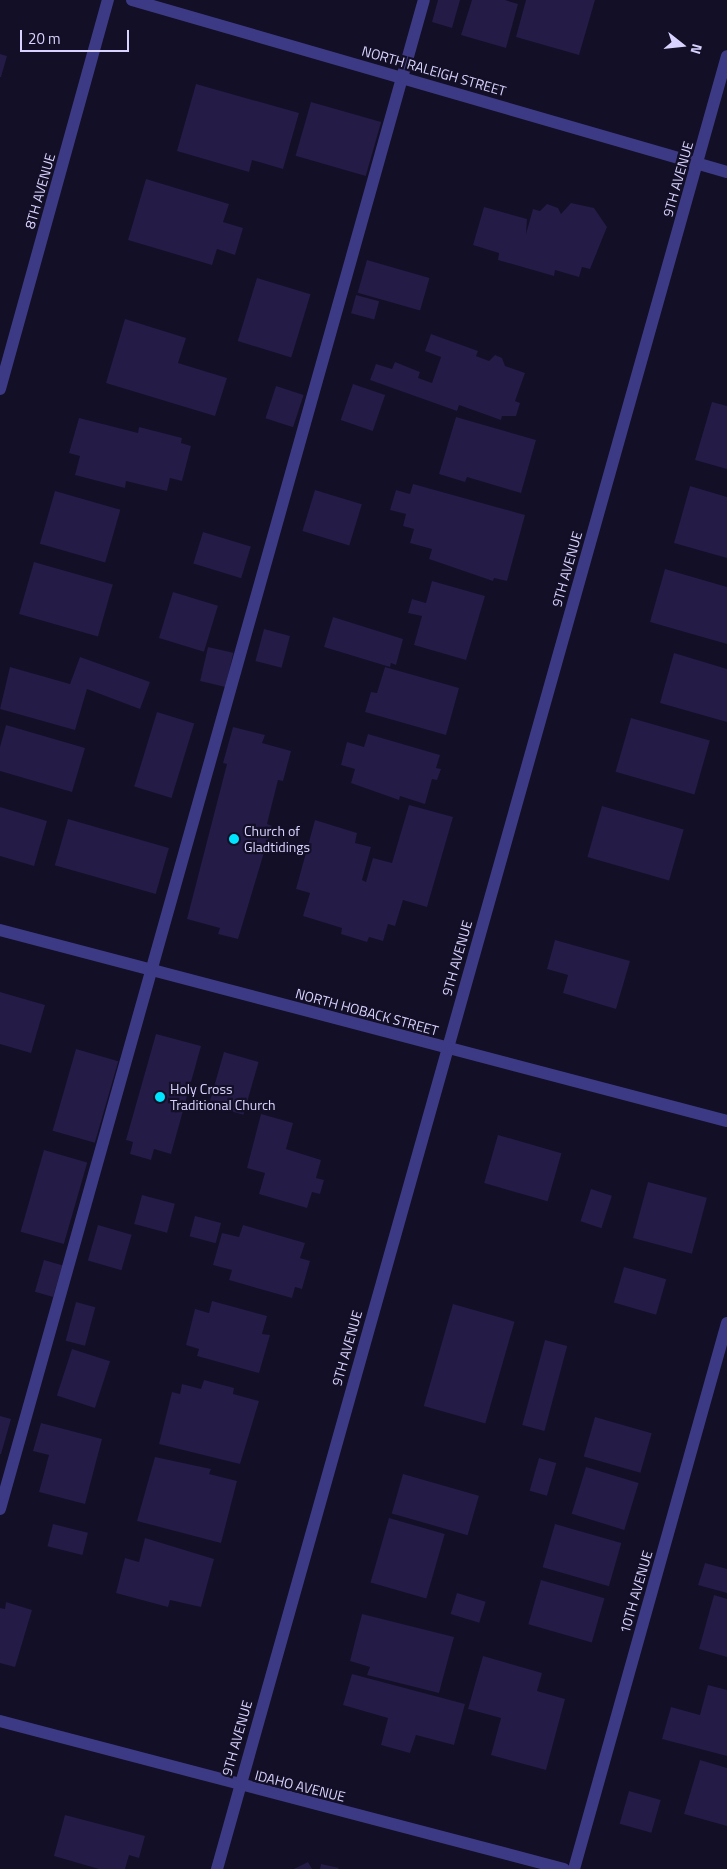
<!DOCTYPE html>
<style>
body{margin:0}
#map{position:relative;width:727px;height:1869px;overflow:hidden;background:#130f26;font-family:"Titillium Web",sans-serif}
div>[style]{position:absolute}
[style*='--x']{left:calc(var(--x)*1px);top:calc(var(--y)*1px);width:calc(var(--w)*1px);rotate:calc(var(--a)*1deg)}
.building>*{inset:0;background:#241b47;transform-origin:0 0}
.service>*{height:12px;margin:-6px;padding:0 6px;transform-origin:6px;border-radius:6px;background:#3d3a85}
.minor>*{height:12px;margin:-6px;padding:0 6px;transform-origin:6px;border-radius:6px;background:#3d3a85}
.dots>*{width:14px;height:14px;translate:-50% -50%;box-sizing:border-box;border:2px solid #130f26;border-radius:50%}
span{translate:-50% -50%;white-space:nowrap;text-align:center;line-height:1.15;-webkit-text-stroke:4.5px #130f26;paint-order:stroke}
.street-label{font-size:14px;color:#d9d4ff}
.poi-label{font-size:14px;color:#d9d4ff}
.left{translate:0 -50%;text-align:left}
.north{position:absolute;left:657px;top:20px;width:50px;height:50px;-webkit-text-stroke:4px #130f26;paint-order:stroke;rotate:106deg;font-size:14px;font-weight:700;line-height:20px;text-align:center;color:#d9d4ff}
.north::after{content:'';display:block;margin:auto;width:18px;height:22px;background:#d9d4ff;clip-path:polygon(50% 0,100% 100%,50% 72%,0 100%)}
.scale{position:absolute;left:20px;top:30px;width:109px;height:22px;box-sizing:border-box;border:2px solid #d9d4ff;border-top:0;padding-left:6px;font-size:15px;line-height:18px;white-space:nowrap;color:#d9d4ff;-webkit-text-stroke:4px #130f26;paint-order:stroke}
</style>
<div id="map">
<div class="building">
<div style="clip-path:polygon(438px 0,460px 0,452px 28px,432px 22px)"></div>
<div style="clip-path:polygon(472px 0,505px 0,518px 4px,506px 48px,461px 35px)"></div>
<div style="clip-path:polygon(526px 0,595px 0,579px 55px,516px 37px)"></div>
<div style="clip-path:polygon(0 54px,7px 56px,1px 77px,0 77px)"></div>
<div style="clip-path:polygon(196px 84px,299px 113px,283px 169px,252px 160px,249px 172px,177px 151px)"></div>
<div style="left:311px;top:102px;width:73px;height:56px;rotate:16deg"></div>
<div style="clip-path:polygon(146px 179px,229px 204px,223px 222px,243px 228px,235px 255px,217px 249px,212px 265px,128px 240px)"></div>
<div style="clip-path:polygon(571px 203px,594px 208px,607px 227px,590px 269px,582px 267px,579px 277px,555px 270px,554px 276px,498px 260px,499px 253px,473px 245px,484px 207px,527px 219px,526px 234px,533px 209px,540px 211px,547px 204px,558px 208px,561px 214px)"></div>
<div style="left:367px;top:260px;width:65px;height:34px;rotate:16deg"></div>
<div style="left:257px;top:278px;width:56px;height:66px;rotate:17deg"></div>
<div style="left:356px;top:295px;width:24px;height:19px;rotate:15deg"></div>
<div style="clip-path:polygon(125px 319px,186px 338px,178px 363px,227px 378px,215px 416px,106px 383px)"></div>
<div style="clip-path:polygon(431px 334px,478px 351px,476px 356px,489px 361px,495px 355px,502px 358px,505px 366px,525px 373px,515px 401px,520px 403px,516px 416px,502px 416px,501px 420px,459px 405px,457px 411px,370px 380px,376px 364px,392px 369px,395px 362px,420px 372px,418px 378px,432px 383px,441px 357px,425px 351px)"></div>
<div style="left:353px;top:384px;width:34px;height:38px;rotate:19deg"></div>
<div style="left:276px;top:386px;width:29px;height:34px;rotate:18deg"></div>
<div style="clip-path:polygon(712px 402px,727px 406px,727px 469px,695px 460px)"></div>
<div style="clip-path:polygon(456px 417px,536px 440px,521px 493px,467px 477px,465px 482px,439px 474px)"></div>
<div style="clip-path:polygon(79px 418px,138px 433px,139px 427px,182px 438px,181px 443px,191px 446px,182px 481px,170px 478px,167px 491px,126px 481px,125px 488px,75px 475px,80px 456px,69px 453px)"></div>
<div style="clip-path:polygon(413px 484px,525px 515px,507px 581px,494px 578px,493px 581px,429px 559px,432px 549px,410px 543px,414px 529px,403px 526px,406px 514px,390px 510px,396px 490px,410px 494px)"></div>
<div style="clip-path:polygon(690px 486px,727px 497px,727px 558px,674px 543px)"></div>
<div style="left:315px;top:490px;width:49px;height:43px;rotate:17deg"></div>
<div style="left:55px;top:491px;width:68px;height:55px;rotate:16deg"></div>
<div style="left:203px;top:532px;width:50px;height:33px;rotate:17deg"></div>
<div style="left:34px;top:562px;width:82px;height:54px;rotate:16deg"></div>
<div style="clip-path:polygon(665px 569px,727px 587px,727px 644px,650px 622px)"></div>
<div style="clip-path:polygon(432px 581px,485px 596px,466px 660px,414px 645px,422px 616px,408px 613px,412px 599px,426px 603px)"></div>
<div style="left:173px;top:592px;width:47px;height:48px;rotate:17deg"></div>
<div style="clip-path:polygon(333px 617px,403px 639px,396px 665px,391px 663px,390px 667px,324px 647px)"></div>
<div style="left:264px;top:629px;width:27px;height:33px;rotate:15deg"></div>
<div style="left:208px;top:647px;width:26px;height:35px;rotate:13deg"></div>
<div style="clip-path:polygon(674px 653px,727px 669px,727px 722px,660px 703px)"></div>
<div style="clip-path:polygon(80px 657px,150px 682px,140px 709px,87px 689px,75px 730px,0 709px,10px 667px,70px 684px)"></div>
<div style="clip-path:polygon(385px 667px,459px 688px,446px 735px,365px 712px,371px 692px,377px 693px)"></div>
<div style="left:157px;top:712px;width:39px;height:78px;rotate:17deg"></div>
<div style="left:631px;top:718px;width:82px;height:56px;rotate:16deg"></div>
<div style="clip-path:polygon(6px 725px,85px 748px,72px 792px,0 771px,0 747px)"></div>
<div style="clip-path:polygon(233px 727px,265px 735px,262px 743px,291px 751px,283px 781px,278px 780px,267px 824px,272px 826px,238px 939px,218px 934px,220px 928px,187px 919px,227px 764px,223px 763px)"></div>
<div style="clip-path:polygon(368px 734px,440px 755px,436px 768px,441px 769px,437px 780px,432px 779px,425px 804px,400px 796px,399px 800px,351px 783px,355px 769px,341px 765px,347px 742px,364px 747px)"></div>
<div style="clip-path:polygon(409px 805px,453px 817px,427px 907px,403px 900px,395px 926px,388px 924px,383px 941px,369px 937px,367px 942px,341px 934px,342px 928px,303px 916px,310px 893px,296px 889px,315px 820px,357px 833px,355px 843px,371px 847px,362px 880px,366px 882px,373px 858px,392px 863px)"></div>
<div style="left:602px;top:806px;width:85px;height:53px;rotate:16deg"></div>
<div style="clip-path:polygon(0 807px,47px 821px,34px 866px,0 856px)"></div>
<div style="left:68px;top:819px;width:105px;height:48px;rotate:16deg"></div>
<div style="clip-path:polygon(555px 940px,630px 961px,616px 1009px,563px 993px,568px 975px,547px 969px)"></div>
<div style="clip-path:polygon(0 992px,45px 1005px,31px 1053px,0 1044px)"></div>
<div style="clip-path:polygon(156px 1034px,201px 1046px,171px 1154px,154px 1149px,151px 1160px,130px 1154px,133px 1142px,126px 1140px)"></div>
<div style="left:76px;top:1049px;width:44px;height:85px;rotate:16deg"></div>
<div style="left:224px;top:1052px;width:36px;height:55px;rotate:16deg"></div>
<div style="clip-path:polygon(261px 1114px,293px 1123px,286px 1149px,321px 1160px,316px 1178px,324px 1180px,320px 1194px,312px 1192px,307px 1208px,259px 1194px,265px 1173px,247px 1168px)"></div>
<div style="left:498px;top:1135px;width:66px;height:50px;rotate:16deg"></div>
<div style="left:44px;top:1150px;width:45px;height:85px;rotate:16deg"></div>
<div style="left:648px;top:1182px;width:61px;height:58px;rotate:15deg"></div>
<div style="left:591px;top:1189px;width:22px;height:34px;rotate:18deg"></div>
<div style="left:142px;top:1195px;width:34px;height:30px;rotate:15deg"></div>
<div style="left:195px;top:1216px;width:27px;height:21px;rotate:15deg"></div>
<div style="left:98px;top:1225px;width:35px;height:37px;rotate:16deg"></div>
<div style="clip-path:polygon(243px 1225px,305px 1243px,300px 1258px,310px 1261px,302px 1289px,295px 1287px,292px 1298px,229px 1280px,232px 1270px,213px 1265px,222px 1233px,239px 1237px)"></div>
<div style="left:44px;top:1260px;width:19px;height:33px;rotate:16deg"></div>
<div style="left:624px;top:1267px;width:44px;height:37px;rotate:16deg"></div>
<div style="clip-path:polygon(212px 1301px,267px 1316px,262px 1334px,270px 1335px,259px 1373px,197px 1356px,199px 1349px,186px 1345px,195px 1309px,209px 1313px)"></div>
<div style="left:76px;top:1302px;width:20px;height:40px;rotate:15deg"></div>
<div style="left:453px;top:1304px;width:64px;height:106px;rotate:16deg"></div>
<div style="left:545px;top:1340px;width:23px;height:88px;rotate:15deg"></div>
<div style="left:72px;top:1349px;width:40px;height:49px;rotate:18deg"></div>
<div style="clip-path:polygon(204px 1380px,234px 1388px,233px 1394px,259px 1401px,240px 1464px,159px 1444px,172px 1392px,180px 1394px,182px 1384px,201px 1389px)"></div>
<div style="clip-path:polygon(0 1416px,11px 1419px,1px 1454px,0 1454px)"></div>
<div style="left:595px;top:1417px;width:59px;height:41px;rotate:16deg"></div>
<div style="clip-path:polygon(41px 1423px,102px 1439px,85px 1504px,39px 1492px,49px 1455px,33px 1451px)"></div>
<div style="clip-path:polygon(155px 1457px,211px 1469px,209px 1474px,237px 1481px,221px 1543px,137px 1521px)"></div>
<div style="left:539px;top:1458px;width:18px;height:34px;rotate:16deg"></div>
<div style="left:586px;top:1467px;width:55px;height:49px;rotate:17deg"></div>
<div style="left:403px;top:1474px;width:79px;height:41px;rotate:16deg"></div>
<div style="left:389px;top:1518px;width:58px;height:67px;rotate:16deg"></div>
<div style="left:53px;top:1524px;width:36px;height:23px;rotate:14deg"></div>
<div style="left:555px;top:1524px;width:69px;height:45px;rotate:16deg"></div>
<div style="clip-path:polygon(145px 1538px,214px 1559px,201px 1607px,170px 1600px,168px 1607px,116px 1593px,125px 1558px,139px 1562px)"></div>
<div style="clip-path:polygon(705px 1563px,727px 1569px,727px 1593px,698px 1585px)"></div>
<div style="left:541px;top:1580px;width:66px;height:46px;rotate:16deg"></div>
<div style="left:457px;top:1593px;width:30px;height:22px;rotate:17deg"></div>
<div style="clip-path:polygon(714px 1595px,727px 1599px,727px 1657px,699px 1649px)"></div>
<div style="clip-path:polygon(6px 1602px,32px 1610px,15px 1667px,0 1663px,0 1608px,5px 1609px)"></div>
<div style="clip-path:polygon(362px 1614px,454px 1637px,439px 1693px,367px 1675px,370px 1667px,350px 1661px)"></div>
<div style="clip-path:polygon(483px 1656px,542px 1673px,537px 1691px,565px 1699px,546px 1770px,491px 1755px,501px 1718px,468px 1709px)"></div>
<div style="clip-path:polygon(352px 1674px,465px 1704px,454px 1745px,416px 1735px,410px 1753px,381px 1745px,388px 1718px,343px 1705px)"></div>
<div style="clip-path:polygon(708px 1685px,727px 1690px,727px 1756px,662px 1739px,671px 1707px,700px 1715px)"></div>
<div style="clip-path:polygon(700px 1760px,727px 1768px,727px 1826px,684px 1814px)"></div>
<div style="left:629px;top:1791px;width:33px;height:34px;rotate:16deg"></div>
<div style="clip-path:polygon(65px 1815px,145px 1836px,139px 1858px,129px 1855px,125px 1869px,99px 1869px,54px 1856px)"></div>
<div style="clip-path:polygon(308px 1862px,312px 1869px,294px 1869px)"></div>
<div style="clip-path:polygon(321px 1864px,339px 1868px,338px 1869px,320px 1869px)"></div>
</div>
<div class="service">
<div style="--x:0;--y:1509;--w:1567;--a:-74.31"></div>
</div>
<div class="minor">
<div style="--x:132;--y:0;--w:619;--a:16.12"></div>
<div style="--x:0;--y:389;--w:404;--a:-74.5"></div>
<div style="--x:0;--y:930;--w:752;--a:14.72"></div>
<div style="--x:0;--y:1721;--w:583;--a:14.7"></div>
<div style="--x:217;--y:1869;--w:1883;--a:-74.29"></div>
<div style="--x:574;--y:1869;--w:567;--a:-74.35"></div>
</div>
<div class="dots">
<div style="left:234px;top:839px;background:#00e5ff"></div>
<div style="left:160px;top:1097px;background:#00e5ff"></div>
</div>
<div class="street-label">
<span style="left:434px;top:71px;rotate:16deg">NORTH RALEIGH STREET</span>
<span style="left:678px;top:179px;rotate:-74deg">9TH AVENUE</span>
<span style="left:40px;top:191px;rotate:-74deg">8TH AVENUE</span>
<span style="left:567px;top:569px;rotate:-74deg">9TH AVENUE</span>
<span style="left:457px;top:958px;rotate:-74deg">9TH AVENUE</span>
<span style="left:367px;top:1012px;rotate:15deg">NORTH HOBACK STREET</span>
<span style="left:347px;top:1348px;rotate:-74deg">9TH AVENUE</span>
<span style="left:636px;top:1592px;rotate:-74deg">10TH AVENUE</span>
<span style="left:237px;top:1738px;rotate:-74deg">9TH AVENUE</span>
<span style="left:300px;top:1786px;rotate:14deg">IDAHO AVENUE</span>
</div>
<div class="poi-label">
<span class="left" style="left:244px;top:839px">Church of<br>Gladtidings</span>
<span class="left" style="left:170px;top:1097px">Holy Cross<br>Traditional Church</span>
</div>
<div class="north">N</div>
<div class="scale">20 m</div>
</div>
